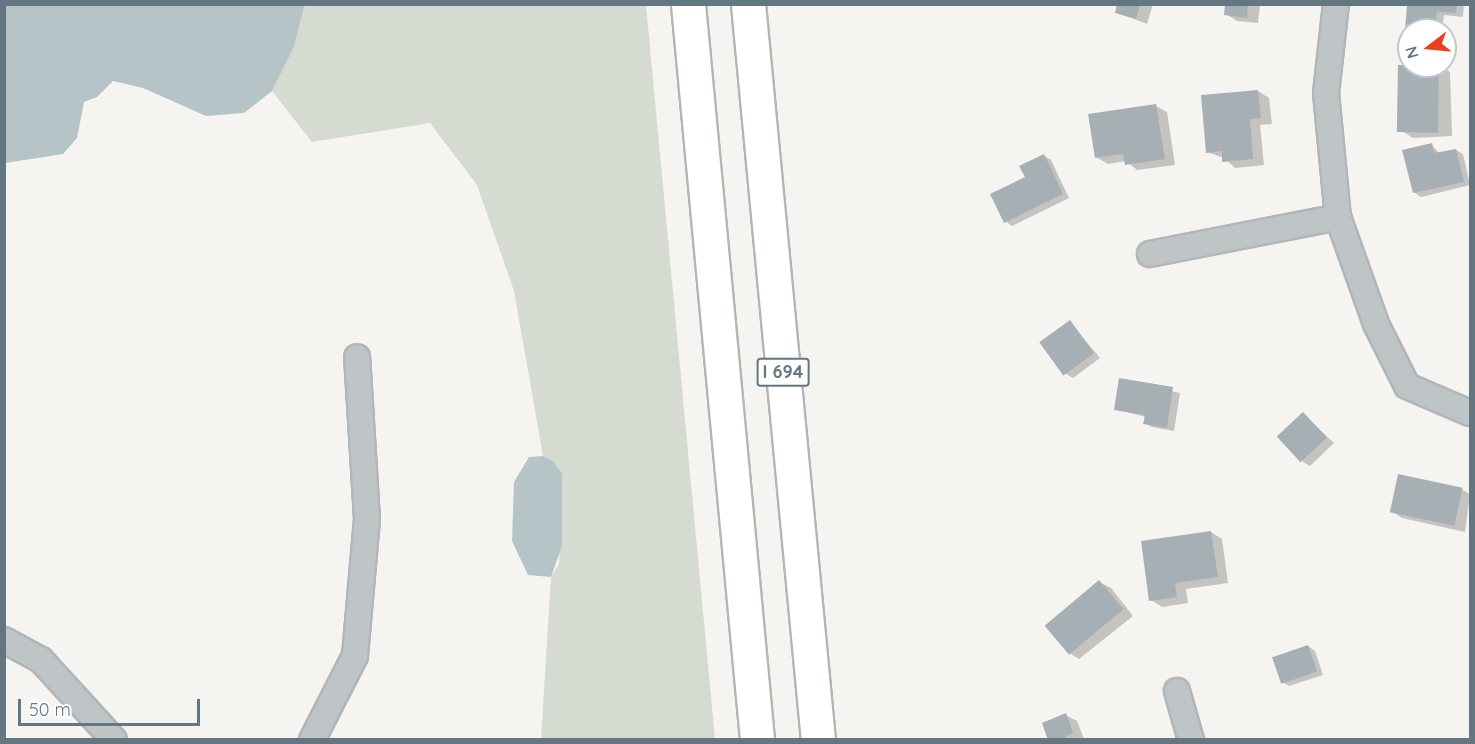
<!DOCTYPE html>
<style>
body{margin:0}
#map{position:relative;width:1475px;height:744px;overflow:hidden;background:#f5f4f0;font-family:Quicksand,sans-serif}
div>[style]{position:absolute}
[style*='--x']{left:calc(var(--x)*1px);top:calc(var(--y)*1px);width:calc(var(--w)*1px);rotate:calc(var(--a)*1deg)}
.green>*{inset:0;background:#d6dbd1}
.water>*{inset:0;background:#b6c4c7}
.shadow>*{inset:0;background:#0003}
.building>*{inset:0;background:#a6afb4;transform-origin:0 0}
.roads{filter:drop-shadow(2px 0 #b2b6b9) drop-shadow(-2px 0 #b2b6b9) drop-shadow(0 2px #b2b6b9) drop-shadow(0 -2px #b2b6b9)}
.minor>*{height:24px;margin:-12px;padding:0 12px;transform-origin:12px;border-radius:12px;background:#bfc4c6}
.motorway>*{height:33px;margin:-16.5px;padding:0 16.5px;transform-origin:16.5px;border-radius:16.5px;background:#fff}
span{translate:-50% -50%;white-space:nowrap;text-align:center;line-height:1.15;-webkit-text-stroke:6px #fff;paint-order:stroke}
.shield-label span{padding:2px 4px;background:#fff;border:2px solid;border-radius:4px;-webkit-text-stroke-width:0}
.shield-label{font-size:18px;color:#637682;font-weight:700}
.frame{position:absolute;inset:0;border:6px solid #637682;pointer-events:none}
.north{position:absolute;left:1397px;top:18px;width:60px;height:60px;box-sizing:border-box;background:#fff;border:2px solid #c1c8cd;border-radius:50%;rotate:254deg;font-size:16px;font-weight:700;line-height:24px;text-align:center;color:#637682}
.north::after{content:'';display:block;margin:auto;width:21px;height:27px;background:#e6401f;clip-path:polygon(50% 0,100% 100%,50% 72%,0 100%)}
.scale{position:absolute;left:18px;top:699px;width:182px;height:27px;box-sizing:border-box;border:3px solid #637682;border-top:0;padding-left:8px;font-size:18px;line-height:21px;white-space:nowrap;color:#637682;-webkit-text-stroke:4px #fff;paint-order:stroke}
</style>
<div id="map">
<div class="green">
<div style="clip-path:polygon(305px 5px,646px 5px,715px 739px,541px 739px,551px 577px,559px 564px,562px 473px,553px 461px,543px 456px,514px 291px,477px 185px,430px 123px,312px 142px,272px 91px,294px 47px)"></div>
</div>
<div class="water">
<div style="clip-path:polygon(305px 4px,294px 47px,272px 91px,244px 113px,206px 116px,143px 88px,113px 81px,97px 97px,84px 102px,77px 138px,63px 154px,5px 163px,5px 5px)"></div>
<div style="clip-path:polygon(543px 456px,553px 461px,562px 473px,562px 546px,551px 577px,528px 575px,512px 541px,514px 482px,529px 457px)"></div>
</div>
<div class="shadow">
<div style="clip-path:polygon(1119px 4px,1153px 4px,1147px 24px,1116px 12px)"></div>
<div style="clip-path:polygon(1227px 4px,1260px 4px,1258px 23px,1237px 21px,1226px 14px)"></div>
<div style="clip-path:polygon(1409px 4px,1464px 4px,1463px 17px,1444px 15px,1442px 30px,1409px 32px)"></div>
<div style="clip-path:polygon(1420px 66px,1440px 66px,1450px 72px,1452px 136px,1413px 138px,1402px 131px)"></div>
<div style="clip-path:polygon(1258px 91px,1269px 98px,1272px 124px,1260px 125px,1264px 165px,1235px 168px,1224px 158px,1207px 152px)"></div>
<div style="clip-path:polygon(1156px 106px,1167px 112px,1175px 165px,1137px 170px,1126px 161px,1108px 164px,1096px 157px)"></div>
<div style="clip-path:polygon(1431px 144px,1440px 154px,1456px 150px,1463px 154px,1470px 185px,1421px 197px,1414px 192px)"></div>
<div style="clip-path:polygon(1043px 155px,1051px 160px,1069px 198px,1012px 226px,1005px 221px,1027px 178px)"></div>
<div style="clip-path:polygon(1070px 322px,1100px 358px,1073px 378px,1066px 374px)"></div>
<div style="clip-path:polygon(1120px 380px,1180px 393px,1174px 431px,1152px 427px,1145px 423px,1146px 417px,1115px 409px)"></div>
<div style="clip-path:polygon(1303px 414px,1334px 443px,1310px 466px,1303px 462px)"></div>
<div style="clip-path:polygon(1462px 490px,1470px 494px,1465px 532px,1402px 518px,1391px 511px)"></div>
<div style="clip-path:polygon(1211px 532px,1222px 539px,1228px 583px,1186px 589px,1188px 603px,1162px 607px,1151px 600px)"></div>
<div style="clip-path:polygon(1099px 582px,1111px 588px,1133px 616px,1079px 659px,1068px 652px)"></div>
<div style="clip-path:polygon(1308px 646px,1315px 651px,1323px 675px,1289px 686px,1282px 682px)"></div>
<div style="clip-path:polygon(1065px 715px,1077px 721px,1084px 739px,1050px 740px)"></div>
</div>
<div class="building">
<div style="clip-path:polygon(1117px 4px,1140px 4px,1136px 19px,1115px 13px)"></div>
<div style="clip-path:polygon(1225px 4px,1248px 4px,1247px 18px,1224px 15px)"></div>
<div style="clip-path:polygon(1407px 4px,1457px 4px,1456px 13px,1437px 12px,1435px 30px,1405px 31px)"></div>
<div style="left:1398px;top:65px;width:41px;height:67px;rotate:1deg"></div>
<div style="clip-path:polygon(1258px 90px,1261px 118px,1250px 119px,1253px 159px,1222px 162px,1222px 151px,1206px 153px,1201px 95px)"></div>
<div style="clip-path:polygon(1156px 104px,1165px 159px,1125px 165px,1123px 154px,1095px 158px,1088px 114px)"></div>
<div style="clip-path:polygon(1432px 143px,1434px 153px,1456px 149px,1464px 182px,1413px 193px,1402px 150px)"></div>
<div style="clip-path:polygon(1044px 154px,1063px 194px,1004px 223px,990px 194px,1025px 177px,1019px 166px)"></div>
<div style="left:1070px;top:320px;width:41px;height:38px;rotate:54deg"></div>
<div style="clip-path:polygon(1119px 378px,1173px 387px,1167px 428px,1143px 424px,1145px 415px,1114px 410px)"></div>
<div style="left:1303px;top:412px;width:35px;height:36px;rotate:47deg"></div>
<div style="left:1398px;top:474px;width:66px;height:39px;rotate:12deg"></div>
<div style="clip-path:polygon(1211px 531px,1218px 577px,1175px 583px,1177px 597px,1149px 601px,1141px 541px)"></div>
<div style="left:1099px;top:580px;width:38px;height:71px;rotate:50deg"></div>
<div style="left:1308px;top:645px;width:28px;height:38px;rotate:71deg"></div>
<div style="clip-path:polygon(1066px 713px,1073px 733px,1066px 736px,1067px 740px,1048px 740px,1042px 723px)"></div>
</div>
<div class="roads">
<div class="minor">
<div style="--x:1336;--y:4;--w:90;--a:96.4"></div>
<div style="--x:1326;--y:93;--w:125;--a:84.5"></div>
<div style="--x:1338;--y:217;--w:114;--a:70.4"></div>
<div style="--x:1376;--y:324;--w:69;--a:63.4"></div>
<div style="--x:1407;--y:386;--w:69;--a:23.2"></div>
<div style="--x:1150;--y:254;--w:192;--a:-11.1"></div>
<div style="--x:4;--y:640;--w:42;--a:28.4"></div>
<div style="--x:41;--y:660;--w:108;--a:47.6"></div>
<div style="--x:1177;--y:691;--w:51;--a:74.1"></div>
<div style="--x:312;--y:740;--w:94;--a:-62.9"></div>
<div style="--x:355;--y:656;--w:138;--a:-85"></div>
<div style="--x:367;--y:519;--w:162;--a:-93.5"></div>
</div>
<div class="motorway">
<div style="--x:688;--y:4;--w:739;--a:84.64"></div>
<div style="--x:748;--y:4;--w:739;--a:84.57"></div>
</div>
</div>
<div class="shield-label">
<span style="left:783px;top:372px">I 694</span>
</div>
<div class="frame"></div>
<div class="north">N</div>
<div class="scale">50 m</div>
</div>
